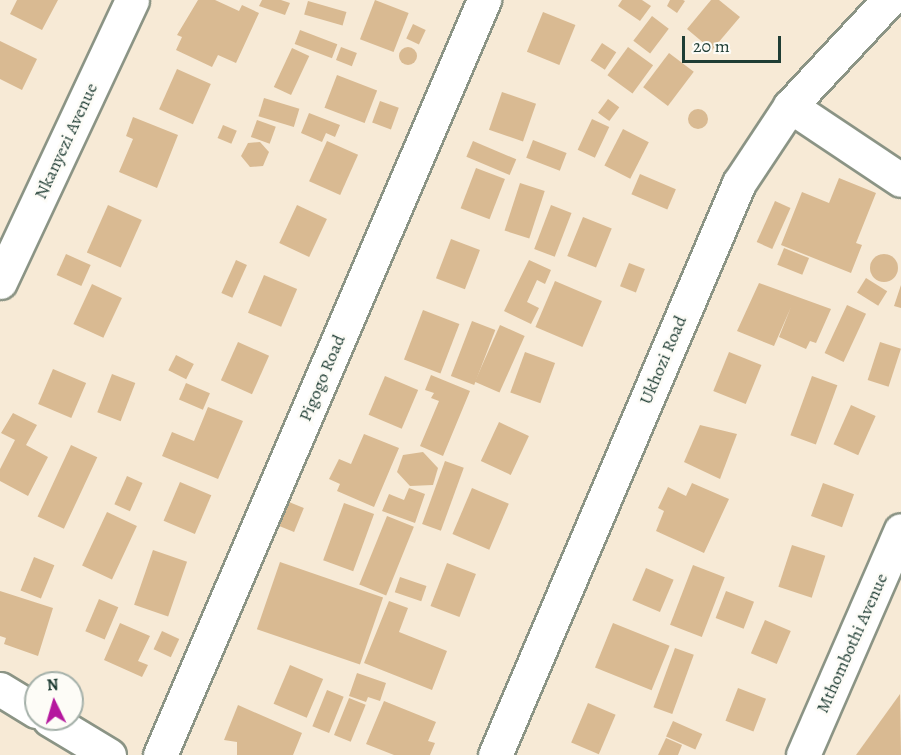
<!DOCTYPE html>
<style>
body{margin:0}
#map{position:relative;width:901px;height:755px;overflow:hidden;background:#f7ead6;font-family:Alegreya,serif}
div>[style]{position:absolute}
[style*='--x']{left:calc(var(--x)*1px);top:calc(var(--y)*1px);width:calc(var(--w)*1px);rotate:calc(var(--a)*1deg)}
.building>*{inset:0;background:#d9ba92;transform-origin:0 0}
.round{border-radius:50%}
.roads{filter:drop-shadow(2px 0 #8b9485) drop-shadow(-2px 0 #8b9485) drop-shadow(0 2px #8b9485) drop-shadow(0 -2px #8b9485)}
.minor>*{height:33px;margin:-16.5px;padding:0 16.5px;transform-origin:16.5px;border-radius:16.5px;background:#fff}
span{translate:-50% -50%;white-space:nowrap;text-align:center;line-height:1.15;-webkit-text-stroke:5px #fdfcf7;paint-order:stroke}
.street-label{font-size:18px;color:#1f3d34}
.north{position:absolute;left:24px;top:671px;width:60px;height:60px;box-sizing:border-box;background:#fdfcf7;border:2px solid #a4b0a9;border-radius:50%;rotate:355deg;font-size:16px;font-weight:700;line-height:24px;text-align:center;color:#1f3d34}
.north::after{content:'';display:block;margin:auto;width:21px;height:27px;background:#b5179e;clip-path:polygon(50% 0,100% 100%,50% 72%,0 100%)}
.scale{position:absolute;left:682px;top:36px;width:99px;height:27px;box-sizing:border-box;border:3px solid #1f3d34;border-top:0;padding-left:8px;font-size:18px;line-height:21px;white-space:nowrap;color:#1f3d34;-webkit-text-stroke:4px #fdfcf7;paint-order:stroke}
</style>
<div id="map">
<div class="building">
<div style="clip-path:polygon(17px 0,58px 0,42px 30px,10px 14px)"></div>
<div style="clip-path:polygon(198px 0,215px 0,239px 11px,242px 5px,259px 13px,236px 63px,218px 55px,212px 67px,176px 50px,182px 37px,177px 35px)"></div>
<div style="clip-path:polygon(262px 0,281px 0,290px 3px,285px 15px,259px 6px)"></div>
<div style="left:375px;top:0;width:36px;height:42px;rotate:21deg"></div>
<div style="clip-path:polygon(622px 0,642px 0,651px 6px,640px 21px,618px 6px)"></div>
<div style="clip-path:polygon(670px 0,683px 0,685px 1px,677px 13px,667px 6px)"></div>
<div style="clip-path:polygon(711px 0,719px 0,740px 17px,712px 50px,687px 29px)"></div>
<div style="left:308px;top:1px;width:40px;height:14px;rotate:16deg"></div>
<div style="left:543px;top:12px;width:35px;height:43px;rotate:22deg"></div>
<div style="left:652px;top:16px;width:21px;height:31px;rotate:37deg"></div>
<div style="left:413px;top:24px;width:14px;height:16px;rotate:25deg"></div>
<div style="left:300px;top:30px;width:40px;height:15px;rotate:21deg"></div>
<div style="clip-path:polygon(0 41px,37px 59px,22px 90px,0 79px)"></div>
<div style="left:602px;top:43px;width:17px;height:21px;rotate:33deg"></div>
<div style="left:341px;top:47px;width:17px;height:14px;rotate:21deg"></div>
<div style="left:628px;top:47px;width:31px;height:35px;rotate:36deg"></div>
<div class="round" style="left:399px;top:47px;width:18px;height:18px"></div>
<div style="left:292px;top:48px;width:19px;height:43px;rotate:25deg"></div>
<div style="left:669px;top:53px;width:31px;height:43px;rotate:37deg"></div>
<div style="left:177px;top:69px;width:37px;height:44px;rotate:24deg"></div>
<div style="left:337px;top:75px;width:43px;height:35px;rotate:21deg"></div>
<div style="left:502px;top:92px;width:36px;height:40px;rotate:19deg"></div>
<div style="left:264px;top:98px;width:37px;height:19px;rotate:17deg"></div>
<div style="left:608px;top:99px;width:14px;height:17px;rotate:36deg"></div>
<div style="left:380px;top:101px;width:20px;height:23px;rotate:20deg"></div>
<div class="round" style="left:688px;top:109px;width:20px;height:20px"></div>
<div style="clip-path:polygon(309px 113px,340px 125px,335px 137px,326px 133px,322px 142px,301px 133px)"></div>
<div style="clip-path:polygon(133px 117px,178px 135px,157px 188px,119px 172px,133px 139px,126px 136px)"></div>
<div style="left:592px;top:119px;width:19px;height:34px;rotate:25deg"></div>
<div style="left:257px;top:120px;width:20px;height:18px;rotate:20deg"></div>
<div style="left:223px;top:125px;width:15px;height:14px;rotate:23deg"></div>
<div style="left:623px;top:129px;width:29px;height:41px;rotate:27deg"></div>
<div style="left:533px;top:140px;width:36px;height:19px;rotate:21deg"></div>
<div style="left:327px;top:141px;width:34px;height:44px;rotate:24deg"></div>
<div style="left:473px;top:141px;width:47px;height:17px;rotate:23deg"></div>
<div style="clip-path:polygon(260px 142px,269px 152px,263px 166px,250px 167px,241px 156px,248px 143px)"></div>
<div style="left:476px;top:168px;width:31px;height:43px;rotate:21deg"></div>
<div style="left:640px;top:174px;width:39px;height:22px;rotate:23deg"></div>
<div style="clip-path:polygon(839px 178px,876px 193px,856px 243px,862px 245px,851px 273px,781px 245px,802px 192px,829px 203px)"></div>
<div style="left:520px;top:183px;width:26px;height:50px;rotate:18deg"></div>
<div style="left:775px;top:201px;width:17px;height:45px;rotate:24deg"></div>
<div style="left:108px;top:205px;width:37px;height:52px;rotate:24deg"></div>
<div style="left:297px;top:205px;width:33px;height:42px;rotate:25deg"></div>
<div style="left:551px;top:205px;width:22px;height:47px;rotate:21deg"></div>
<div style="left:583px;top:217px;width:31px;height:42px;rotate:22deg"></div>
<div style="left:451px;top:239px;width:31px;height:42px;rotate:21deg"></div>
<div style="left:784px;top:248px;width:27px;height:18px;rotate:22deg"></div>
<div style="left:66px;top:254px;width:27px;height:23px;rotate:24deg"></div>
<div class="round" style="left:870px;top:254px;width:28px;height:28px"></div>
<div style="left:236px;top:260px;width:12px;height:36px;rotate:24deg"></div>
<div style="clip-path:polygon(529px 260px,551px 270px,545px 284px,537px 280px,527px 302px,539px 308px,531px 324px,504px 311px)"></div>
<div style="left:629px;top:263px;width:17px;height:25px;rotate:21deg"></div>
<div style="left:264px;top:275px;width:36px;height:41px;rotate:23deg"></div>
<div style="left:866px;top:278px;width:25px;height:17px;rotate:32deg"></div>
<div style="left:555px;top:281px;width:51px;height:50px;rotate:23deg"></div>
<div style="clip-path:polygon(759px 283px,831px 309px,816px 343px,810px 341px,806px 349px,779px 337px,791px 307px,774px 346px,737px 331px)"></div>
<div style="left:92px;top:284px;width:33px;height:44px;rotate:25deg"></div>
<div style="clip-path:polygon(901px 285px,901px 308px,894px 306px)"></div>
<div style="left:847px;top:305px;width:21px;height:53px;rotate:25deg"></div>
<div style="left:423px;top:310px;width:39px;height:53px;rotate:21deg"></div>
<div style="left:472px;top:321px;width:25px;height:59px;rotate:21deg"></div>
<div style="left:500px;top:325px;width:27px;height:62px;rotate:24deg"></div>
<div style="left:238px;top:342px;width:34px;height:42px;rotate:24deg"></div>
<div style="left:880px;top:342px;width:22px;height:40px;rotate:18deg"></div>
<div style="left:525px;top:352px;width:32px;height:43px;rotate:20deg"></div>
<div style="left:729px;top:352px;width:35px;height:42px;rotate:22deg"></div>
<div style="left:176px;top:355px;width:20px;height:17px;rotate:27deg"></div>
<div style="left:53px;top:369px;width:36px;height:38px;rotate:23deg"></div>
<div style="left:112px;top:374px;width:25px;height:41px;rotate:21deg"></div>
<div style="clip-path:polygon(431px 375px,470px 391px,443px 456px,420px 446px,439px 401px,431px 398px,434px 393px,425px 390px)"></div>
<div style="left:385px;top:376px;width:36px;height:42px;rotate:23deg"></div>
<div style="left:812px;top:376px;width:27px;height:63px;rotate:20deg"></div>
<div style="left:186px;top:383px;width:26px;height:18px;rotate:23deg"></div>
<div style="left:851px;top:405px;width:27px;height:43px;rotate:24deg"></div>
<div style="clip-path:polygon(208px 407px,243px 421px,218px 479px,162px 456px,172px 432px,194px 441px)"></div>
<div style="clip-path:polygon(13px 413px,37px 425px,26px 445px,48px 457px,28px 496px,0 481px,0 469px,15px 440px,1px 433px)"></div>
<div style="left:499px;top:422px;width:33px;height:43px;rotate:25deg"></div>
<div style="clip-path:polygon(700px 425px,737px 434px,720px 479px,684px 462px)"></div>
<div style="clip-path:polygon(364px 434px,399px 448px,374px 507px,337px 491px,340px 484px,329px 479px,339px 459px,351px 464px)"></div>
<div style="left:71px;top:445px;width:29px;height:79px;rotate:25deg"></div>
<div style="clip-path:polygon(423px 452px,438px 468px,433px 485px,410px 486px,397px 472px,403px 455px)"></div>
<div style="left:445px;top:461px;width:20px;height:67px;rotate:20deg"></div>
<div style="left:127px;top:476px;width:17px;height:31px;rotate:24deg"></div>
<div style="left:180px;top:482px;width:34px;height:42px;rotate:23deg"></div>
<div style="clip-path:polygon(692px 483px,729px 499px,704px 553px,656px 531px,664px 511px,658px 508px,668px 487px,686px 496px)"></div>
<div style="left:823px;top:483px;width:33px;height:35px;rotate:20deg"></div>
<div style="clip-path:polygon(409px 488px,425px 494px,415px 523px,382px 511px,389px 494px,404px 500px)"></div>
<div style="left:472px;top:488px;width:40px;height:50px;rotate:23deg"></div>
<div style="left:289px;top:502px;width:16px;height:26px;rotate:22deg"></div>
<div style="left:344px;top:503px;width:32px;height:61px;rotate:20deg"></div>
<div style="left:107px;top:512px;width:33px;height:59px;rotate:25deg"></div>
<div style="left:387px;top:516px;width:29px;height:74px;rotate:22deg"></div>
<div style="left:792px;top:545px;width:35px;height:44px;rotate:18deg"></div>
<div style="left:153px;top:550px;width:36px;height:58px;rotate:19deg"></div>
<div style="left:34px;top:557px;width:22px;height:36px;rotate:22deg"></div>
<div style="left:280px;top:562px;width:109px;height:71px;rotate:19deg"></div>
<div style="left:447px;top:563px;width:31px;height:46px;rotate:21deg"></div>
<div style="left:693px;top:565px;width:34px;height:64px;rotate:21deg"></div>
<div style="left:646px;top:568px;width:30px;height:35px;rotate:23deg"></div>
<div style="left:400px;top:577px;width:28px;height:16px;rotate:19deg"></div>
<div style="clip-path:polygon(0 591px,53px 608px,38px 656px,4px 644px,6px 638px,0 636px)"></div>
<div style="left:726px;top:591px;width:30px;height:29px;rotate:21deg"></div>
<div style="left:99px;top:599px;width:21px;height:35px;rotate:23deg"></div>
<div style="clip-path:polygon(389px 601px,408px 608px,399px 632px,447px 651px,432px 690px,364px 663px)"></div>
<div style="left:765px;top:620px;width:28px;height:36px;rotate:23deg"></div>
<div style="clip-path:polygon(120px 623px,150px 636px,138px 661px,148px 665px,142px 677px,104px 660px)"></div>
<div style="left:613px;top:623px;width:61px;height:48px;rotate:22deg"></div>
<div style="left:162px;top:631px;width:19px;height:20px;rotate:25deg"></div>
<div style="left:675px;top:648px;width:20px;height:63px;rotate:20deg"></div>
<div style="left:290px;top:665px;width:36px;height:42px;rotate:23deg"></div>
<div style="clip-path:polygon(357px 673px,386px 683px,380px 701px,368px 697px,366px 702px,349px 696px)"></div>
<div style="left:738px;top:688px;width:30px;height:35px;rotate:21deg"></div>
<div style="left:327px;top:690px;width:18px;height:39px;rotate:22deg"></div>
<div style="clip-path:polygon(900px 694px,901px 755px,856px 755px)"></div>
<div style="left:349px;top:698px;width:18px;height:40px;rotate:22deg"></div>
<div style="clip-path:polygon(384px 701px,436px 722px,428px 741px,435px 743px,430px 755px,394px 755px,366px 744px)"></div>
<div style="left:588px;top:703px;width:30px;height:43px;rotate:23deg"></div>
<div style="clip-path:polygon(238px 705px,302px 733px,293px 755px,237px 755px,237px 742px,224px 740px)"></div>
<div style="left:673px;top:721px;width:32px;height:17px;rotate:24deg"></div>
<div style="clip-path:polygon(666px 738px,682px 745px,678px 755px,658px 755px)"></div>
</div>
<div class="roads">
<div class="minor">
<div style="--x:790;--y:106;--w:133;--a:33.7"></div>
<div style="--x:0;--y:282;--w:311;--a:-64.9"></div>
<div style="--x:0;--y:689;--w:42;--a:31.4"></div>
<div style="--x:49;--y:719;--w:70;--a:31"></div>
<div style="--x:160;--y:755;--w:822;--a:-66.77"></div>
<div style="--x:495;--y:755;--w:622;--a:-66.9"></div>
<div style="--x:739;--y:183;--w:92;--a:-56.5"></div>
<div style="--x:790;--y:106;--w:145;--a:-47"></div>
<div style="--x:803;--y:755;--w:245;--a:-66.5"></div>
</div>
</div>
<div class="street-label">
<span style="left:66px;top:141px;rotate:-65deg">Nkanyezi Avenue</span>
<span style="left:663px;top:360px;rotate:-67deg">Ukhozi Road</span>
<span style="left:322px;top:378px;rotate:-67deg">Pigogo Road</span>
<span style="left:852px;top:643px;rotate:-66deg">Mthombothi Avenue</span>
</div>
<div class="north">N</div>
<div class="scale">20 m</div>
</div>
